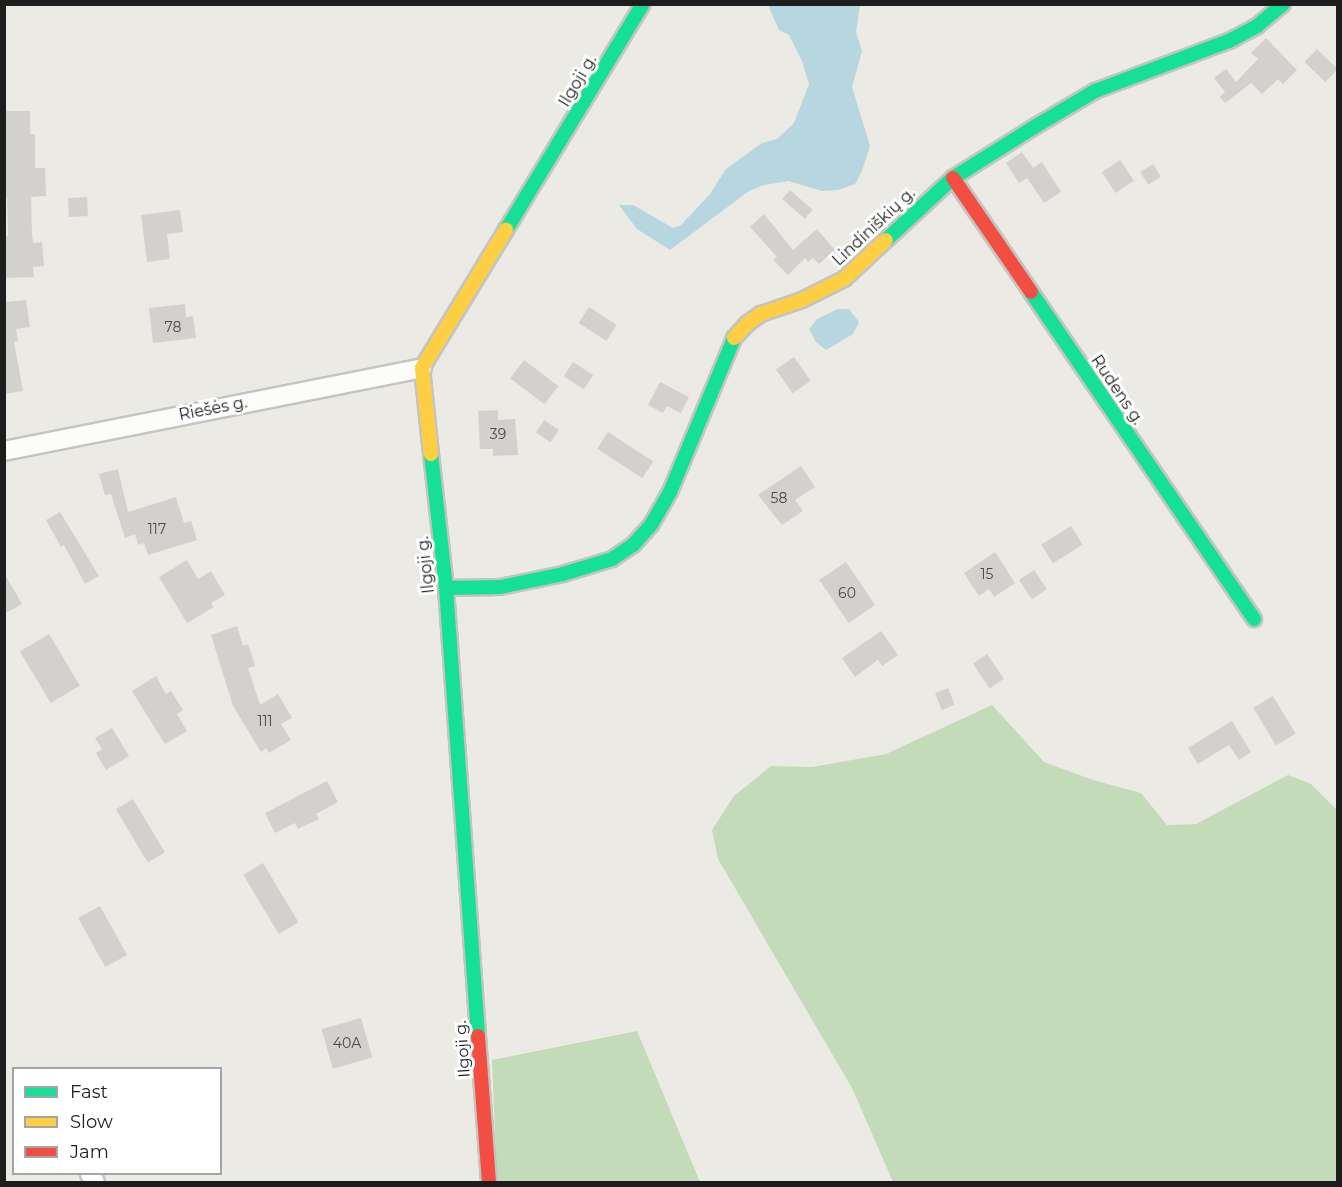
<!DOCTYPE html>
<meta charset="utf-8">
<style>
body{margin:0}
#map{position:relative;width:1342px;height:1187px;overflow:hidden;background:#ebeae5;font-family:Montserrat,sans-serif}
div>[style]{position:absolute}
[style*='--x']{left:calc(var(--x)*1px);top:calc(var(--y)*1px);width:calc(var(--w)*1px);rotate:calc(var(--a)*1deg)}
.forest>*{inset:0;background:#c4dbb9}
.water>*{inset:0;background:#b7d6e0}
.building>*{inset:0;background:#d3d1ce;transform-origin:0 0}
.roads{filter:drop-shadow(2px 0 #c4c4c1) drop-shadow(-2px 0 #c4c4c1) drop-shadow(0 2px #c4c4c1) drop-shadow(0 -2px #c4c4c1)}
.street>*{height:18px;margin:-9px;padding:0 9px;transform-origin:9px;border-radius:9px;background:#fcfcfb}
.fast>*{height:14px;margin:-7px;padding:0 7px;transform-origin:7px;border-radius:7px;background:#16e098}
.slow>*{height:14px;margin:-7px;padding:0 7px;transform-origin:7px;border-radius:7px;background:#ffcf43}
.jam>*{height:14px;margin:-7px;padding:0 7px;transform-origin:7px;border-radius:7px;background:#f24e42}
span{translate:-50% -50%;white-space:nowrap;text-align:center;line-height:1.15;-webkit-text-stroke:6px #fff;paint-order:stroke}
.number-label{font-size:14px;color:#4a4a49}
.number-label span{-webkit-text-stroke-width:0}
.street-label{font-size:16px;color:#1d1d1d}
.frame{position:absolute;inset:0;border:6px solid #1d1d1d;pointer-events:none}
.legend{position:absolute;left:12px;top:1067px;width:210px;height:108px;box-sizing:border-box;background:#fff;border:2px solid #a5a5a5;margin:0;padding:8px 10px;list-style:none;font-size:18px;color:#1d1d1d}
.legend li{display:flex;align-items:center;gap:12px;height:30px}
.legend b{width:30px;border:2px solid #a5a5a5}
</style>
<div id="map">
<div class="forest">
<div style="clip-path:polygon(992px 705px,1044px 762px,1093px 780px,1141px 793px,1167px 825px,1196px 824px,1288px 775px,1311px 784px,1337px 810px,1337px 1182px,893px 1182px,852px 1088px,718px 859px,712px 830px,734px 796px,771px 766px,812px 767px,886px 754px)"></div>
<div style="clip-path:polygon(637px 1031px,700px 1182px,497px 1182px,492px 1060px)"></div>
</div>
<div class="water">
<div style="clip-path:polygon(768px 5px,860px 5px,856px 32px,862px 51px,852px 87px,870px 146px,862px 171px,855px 184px,838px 190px,822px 191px,788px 181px,764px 185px,749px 191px,670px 250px,637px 229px,619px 205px,633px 205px,673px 228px,681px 225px,710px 194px,726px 169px,762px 143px,777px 139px,794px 123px,809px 84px,802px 61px,789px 35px,779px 30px)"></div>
<div style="clip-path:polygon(838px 309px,849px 309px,859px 322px,853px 334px,826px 350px,816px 342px,809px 329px,817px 319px)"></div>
</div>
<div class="building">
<div style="clip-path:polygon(1266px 38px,1297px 70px,1283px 84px,1278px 79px,1262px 94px,1251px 83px,1225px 103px,1220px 97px,1225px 92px,1214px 78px,1226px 69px,1236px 82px,1258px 59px,1251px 53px)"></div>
<div style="left:1317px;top:49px;width:29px;height:18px;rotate:44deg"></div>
<div style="clip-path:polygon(6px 111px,30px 111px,30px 134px,35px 134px,35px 168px,45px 168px,46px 196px,31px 197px,32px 234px,33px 243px,42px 242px,44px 266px,33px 267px,34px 277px,4px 278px,4px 236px,8px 236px,7px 197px,4px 197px)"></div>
<div style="clip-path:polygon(1022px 152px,1033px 168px,1042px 162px,1061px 192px,1044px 203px,1027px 178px,1019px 183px,1006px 163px)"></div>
<div style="left:1120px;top:160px;width:25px;height:22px;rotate:56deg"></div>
<div style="left:1153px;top:164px;width:15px;height:15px;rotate:58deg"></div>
<div style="left:790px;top:190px;width:30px;height:12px;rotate:41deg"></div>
<div style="left:87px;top:197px;width:19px;height:19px;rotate:87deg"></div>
<div style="clip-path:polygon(180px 210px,183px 232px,167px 234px,170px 259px,147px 262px,141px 215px)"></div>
<div style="clip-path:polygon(764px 214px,793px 250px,817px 229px,835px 250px,819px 264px,813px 258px,808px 262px,805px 258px,788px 275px,773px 260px,777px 257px,750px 227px)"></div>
<div style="clip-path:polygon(26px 300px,30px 327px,16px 329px,18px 341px,14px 342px,23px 391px,4px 394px,4px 302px)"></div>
<div style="clip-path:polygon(185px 304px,186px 317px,193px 316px,196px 338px,153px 343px,149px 308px)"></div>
<div style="left:589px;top:307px;width:33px;height:19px;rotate:33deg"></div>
<div style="left:794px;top:357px;width:29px;height:22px;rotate:55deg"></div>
<div style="left:524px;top:360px;width:43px;height:23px;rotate:37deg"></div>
<div style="left:573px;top:362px;width:24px;height:17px;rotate:33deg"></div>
<div style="clip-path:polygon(660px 382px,689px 397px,681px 413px,667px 406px,663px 413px,648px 405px)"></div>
<div style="clip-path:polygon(498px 410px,498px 420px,515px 419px,518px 455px,493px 456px,493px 449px,480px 449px,478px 411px)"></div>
<div style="left:544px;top:420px;width:18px;height:15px;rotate:34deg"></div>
<div style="left:608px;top:432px;width:54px;height:20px;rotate:33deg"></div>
<div style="clip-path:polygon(801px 466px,815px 487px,795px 500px,803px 511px,782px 525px,758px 495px)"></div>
<div style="clip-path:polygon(118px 469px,128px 512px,176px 497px,184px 523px,191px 521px,197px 540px,148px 555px,144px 543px,138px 545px,135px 534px,125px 538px,111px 494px,105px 495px,99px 474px)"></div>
<div style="clip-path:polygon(60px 512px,99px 576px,85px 584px,64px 545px,61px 547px,46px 520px)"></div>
<div style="left:1071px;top:526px;width:22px;height:35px;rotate:58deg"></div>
<div style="clip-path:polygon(995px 552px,1015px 583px,994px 597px,989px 589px,979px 596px,964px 573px)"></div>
<div style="clip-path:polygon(187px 560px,198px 579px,211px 571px,225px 595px,211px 603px,214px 607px,187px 623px,159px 577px)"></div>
<div style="left:846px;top:562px;width:52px;height:32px;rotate:56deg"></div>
<div style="left:1034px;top:570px;width:23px;height:18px;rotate:56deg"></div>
<div style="clip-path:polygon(4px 573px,22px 604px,4px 614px)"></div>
<div style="clip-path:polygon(237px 626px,243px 646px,248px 644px,255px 666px,248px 668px,260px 705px,278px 694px,292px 718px,281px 724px,291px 740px,269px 753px,266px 748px,261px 752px,233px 706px,211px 635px)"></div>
<div style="clip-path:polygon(881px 631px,898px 655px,882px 666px,878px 660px,855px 677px,842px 658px)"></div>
<div style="left:49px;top:634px;width:60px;height:34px;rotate:59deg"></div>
<div style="left:987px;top:654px;width:30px;height:17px;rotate:56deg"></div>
<div style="clip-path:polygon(156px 676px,166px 694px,171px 691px,183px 710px,177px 714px,187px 731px,165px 744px,132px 691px)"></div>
<div style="left:948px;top:688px;width:18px;height:14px;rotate:68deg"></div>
<div style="left:1273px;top:696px;width:44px;height:23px;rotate:59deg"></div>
<div style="clip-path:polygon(1232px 721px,1251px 752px,1239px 760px,1229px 745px,1198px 764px,1188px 748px)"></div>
<div style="clip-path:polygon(112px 728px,129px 756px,106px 770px,96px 753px,102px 749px,95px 738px)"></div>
<div style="clip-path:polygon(327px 781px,338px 802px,316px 814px,319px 819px,298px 829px,295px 823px,275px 833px,265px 813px)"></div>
<div style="left:133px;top:799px;width:62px;height:20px;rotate:59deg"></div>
<div style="left:263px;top:863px;width:69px;height:23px;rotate:59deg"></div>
<div style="left:100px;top:906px;width:56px;height:25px;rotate:61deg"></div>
<div style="left:361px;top:1018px;width:41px;height:41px;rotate:74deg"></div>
</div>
<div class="roads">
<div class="street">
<div style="--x:4;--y:451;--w:426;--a:-11.2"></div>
<div style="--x:90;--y:1174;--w:9;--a:58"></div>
</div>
<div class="fast">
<div style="--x:506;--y:230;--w:264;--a:-58.8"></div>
<div style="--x:886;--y:240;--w:91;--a:-42.8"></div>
<div style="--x:953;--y:178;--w:98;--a:-32.1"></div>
<div style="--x:1036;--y:126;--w:69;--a:-30.7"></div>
<div style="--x:1095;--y:91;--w:143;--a:-20.5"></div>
<div style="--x:1229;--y:41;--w:32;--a:-28"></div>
<div style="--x:1257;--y:26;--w:34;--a:-40"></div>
<div style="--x:1031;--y:292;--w:396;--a:55.7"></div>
<div style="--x:431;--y:454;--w:135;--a:83.6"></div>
<div style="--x:446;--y:588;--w:449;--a:85.9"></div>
<div style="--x:446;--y:588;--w:54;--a:-1.1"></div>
<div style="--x:500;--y:587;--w:64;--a:-11.7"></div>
<div style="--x:563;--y:574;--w:51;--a:-17"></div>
<div style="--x:612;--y:559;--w:25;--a:-34"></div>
<div style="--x:633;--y:545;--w:27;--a:-48"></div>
<div style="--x:651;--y:525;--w:38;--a:-60"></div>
<div style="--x:670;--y:492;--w:167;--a:-67.4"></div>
</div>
<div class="slow">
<div style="--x:734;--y:338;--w:21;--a:-47"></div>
<div style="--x:748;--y:323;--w:16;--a:-35"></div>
<div style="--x:761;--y:314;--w:43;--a:-18.9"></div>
<div style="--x:802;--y:300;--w:47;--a:-26.6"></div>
<div style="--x:844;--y:279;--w:57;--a:-42.9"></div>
<div style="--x:431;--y:454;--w:86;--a:-96"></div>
<div style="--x:422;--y:368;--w:162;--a:-58.7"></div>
</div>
<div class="jam">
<div style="--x:953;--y:178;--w:138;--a:55.6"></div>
<div style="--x:478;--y:1036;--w:146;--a:85.7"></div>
</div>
</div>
<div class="number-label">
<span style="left:173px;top:327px">78</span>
<span style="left:498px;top:434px">39</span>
<span style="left:779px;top:498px">58</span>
<span style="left:157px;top:529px">117</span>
<span style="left:987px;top:574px">15</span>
<span style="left:847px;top:593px">60</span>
<span style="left:265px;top:721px">111</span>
<span style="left:347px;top:1043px">40A</span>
</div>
<div class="street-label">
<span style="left:578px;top:81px;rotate:-59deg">Ilgoji g.</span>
<span style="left:874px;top:227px;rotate:-43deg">Lindiniškių g.</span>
<span style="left:1117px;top:390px;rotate:56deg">Rudens g.</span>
<span style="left:213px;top:409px;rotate:-11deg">Riešės g.</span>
<span style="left:426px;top:565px;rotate:-96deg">Ilgoji g.</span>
<span style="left:463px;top:1049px;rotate:-94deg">Ilgoji g.</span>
</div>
<div class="frame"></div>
<ul class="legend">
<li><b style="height:8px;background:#16e098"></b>Fast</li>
<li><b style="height:8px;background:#ffcf43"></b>Slow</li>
<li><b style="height:8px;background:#f24e42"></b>Jam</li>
</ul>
</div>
